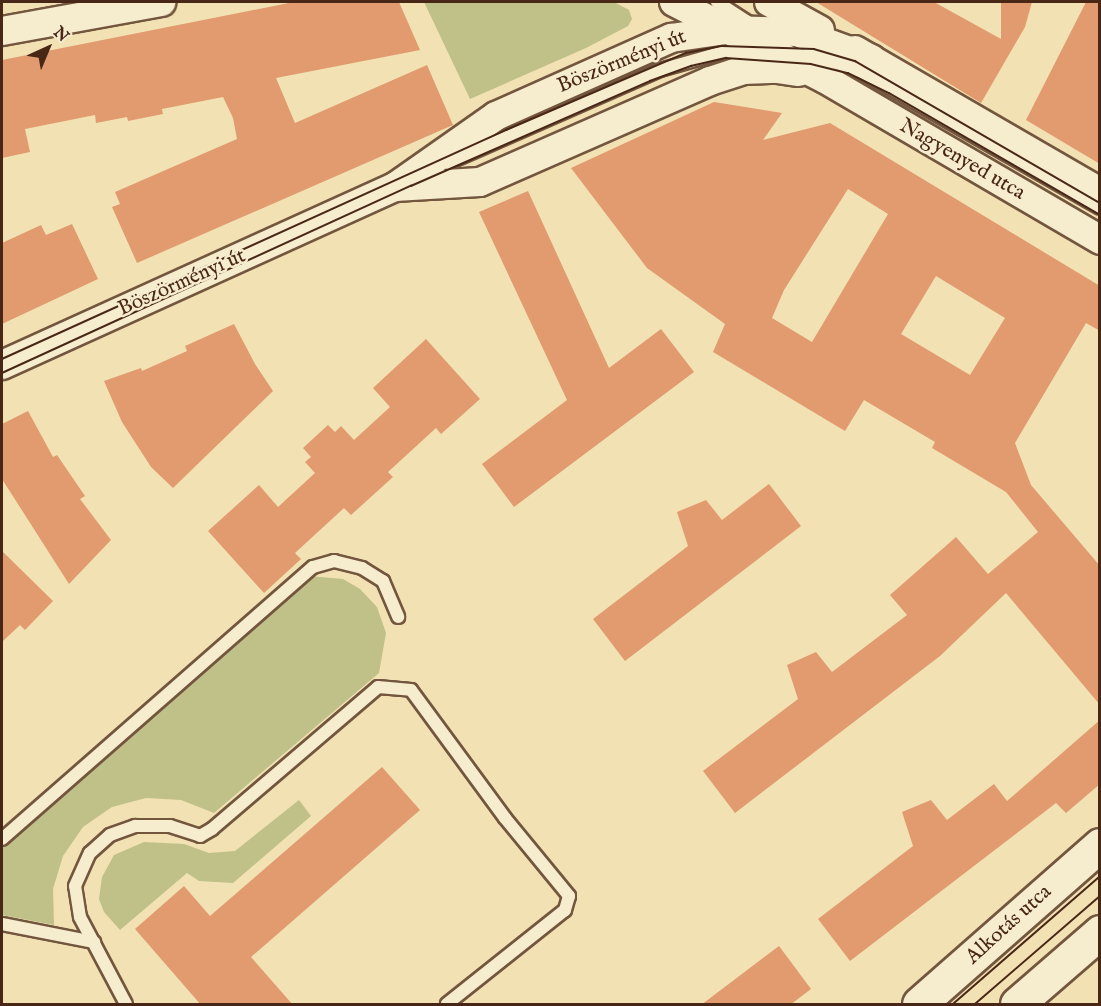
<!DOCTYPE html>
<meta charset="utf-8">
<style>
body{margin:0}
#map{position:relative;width:1101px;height:1006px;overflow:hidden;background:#f1e1b3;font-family:"IM FELL English",serif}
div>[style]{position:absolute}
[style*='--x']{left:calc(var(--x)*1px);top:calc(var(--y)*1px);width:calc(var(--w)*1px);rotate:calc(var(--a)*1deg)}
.green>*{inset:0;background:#c0c189}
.building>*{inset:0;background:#e19b6e}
.roads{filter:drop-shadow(2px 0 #73563e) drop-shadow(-2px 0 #73563e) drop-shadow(0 2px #73563e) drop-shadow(0 -2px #73563e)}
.service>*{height:12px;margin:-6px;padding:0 6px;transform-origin:6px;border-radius:6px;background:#f6ecce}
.tertiary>*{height:28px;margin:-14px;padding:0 14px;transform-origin:14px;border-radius:14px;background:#f6ecce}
.secondary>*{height:33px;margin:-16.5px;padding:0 16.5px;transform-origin:16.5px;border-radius:16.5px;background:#f6ecce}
.tram>*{height:1.5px;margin:-0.75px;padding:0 0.75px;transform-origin:0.75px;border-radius:0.75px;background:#492717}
span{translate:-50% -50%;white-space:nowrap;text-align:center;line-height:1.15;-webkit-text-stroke:5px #f6ecce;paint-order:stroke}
.street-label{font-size:21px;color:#492717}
.frame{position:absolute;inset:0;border:3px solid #492717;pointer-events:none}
.north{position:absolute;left:18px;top:18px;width:60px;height:60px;-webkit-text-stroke:4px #f6ecce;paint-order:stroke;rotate:44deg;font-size:16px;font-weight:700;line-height:24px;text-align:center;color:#492717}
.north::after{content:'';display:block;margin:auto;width:21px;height:27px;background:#492717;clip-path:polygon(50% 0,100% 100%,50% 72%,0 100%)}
</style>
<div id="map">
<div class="green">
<div style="clip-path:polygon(424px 2px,614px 2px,629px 10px,632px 19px,628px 26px,586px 48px,470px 99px)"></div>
<div style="clip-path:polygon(309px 576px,343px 579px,360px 589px,377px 607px,386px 633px,379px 673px,214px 813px,181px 800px,146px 798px,112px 807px,83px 827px,63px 856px,53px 889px,54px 925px,2px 915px,2px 845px)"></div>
<div style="clip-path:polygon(299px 800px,311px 816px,233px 883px,199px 881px,187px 873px,120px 930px,104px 912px,99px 899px,102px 877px,114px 855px,144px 842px,184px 844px,209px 853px,235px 851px)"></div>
</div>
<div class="building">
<div style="clip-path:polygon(294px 2px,399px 2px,420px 50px,276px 78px,295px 123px,427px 65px,453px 125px,137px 263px,112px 207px,120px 204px,115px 192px,237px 139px,233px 118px,223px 97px,162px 109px,163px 114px,128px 121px,127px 117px,96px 123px,95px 115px,25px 129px,30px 152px,2px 158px,2px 60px)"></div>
<div style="clip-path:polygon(816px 2px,934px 2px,1001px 39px,1001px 2px,1032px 2px,1025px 27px,981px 103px)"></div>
<div style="clip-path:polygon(1086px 2px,1100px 2px,1100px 164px,1026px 120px)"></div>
<div style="clip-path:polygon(evenodd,714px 102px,782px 113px,763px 140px,830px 123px,1100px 286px,1100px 331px,1086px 323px,1015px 443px,1031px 485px,1100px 566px,1100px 705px,1006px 593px,940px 656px,735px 813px,703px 771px,798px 699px,787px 665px,816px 652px,832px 672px,907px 615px,890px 595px,956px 537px,988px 574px,1038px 532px,1006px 492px,932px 448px,935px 442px,864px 400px,845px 431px,713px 352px,725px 324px,647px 268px,571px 168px,714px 102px,848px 189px,888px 214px,812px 342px,772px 318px,784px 290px,848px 189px,714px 102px,936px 276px,1005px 318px,970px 375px,901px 334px,936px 276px)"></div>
<div style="clip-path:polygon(528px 191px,609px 368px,661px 329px,694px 372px,514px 507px,482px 464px,567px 400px,479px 212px)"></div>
<div style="clip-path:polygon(72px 224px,98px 279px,2px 324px,2px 243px,41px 225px,46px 235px)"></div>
<div style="clip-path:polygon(234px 324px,255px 364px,273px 391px,173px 488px,151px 467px,122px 422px,104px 381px,141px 368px,142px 371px,187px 351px,185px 346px)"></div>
<div style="clip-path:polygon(426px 339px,480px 399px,441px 434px,436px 428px,388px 472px,393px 477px,351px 515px,344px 508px,295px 553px,301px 559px,264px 593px,208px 531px,259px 485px,278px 507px,315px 473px,305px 462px,311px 457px,303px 448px,328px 425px,335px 432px,341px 426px,354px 440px,390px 407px,373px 388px)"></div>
<div style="clip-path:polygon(28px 411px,53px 457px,57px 455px,85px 496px,80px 499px,111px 540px,69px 584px,2px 479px,2px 424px)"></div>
<div style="clip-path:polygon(769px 484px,801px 526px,625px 661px,593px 619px,688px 546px,677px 512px,706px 500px,722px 520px)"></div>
<div style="clip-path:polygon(2px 551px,53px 601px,25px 630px,20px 625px,2px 642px)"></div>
<div style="clip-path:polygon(1100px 720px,1100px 784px,1066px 813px,1056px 803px,850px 961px,818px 919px,913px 846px,902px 812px,931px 800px,947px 820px,994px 784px,1007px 801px)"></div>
<div style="clip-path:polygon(382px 767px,420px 810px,251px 957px,293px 1005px,201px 1005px,135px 929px,184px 886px,210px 916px)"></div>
<div style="clip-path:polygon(779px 946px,811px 989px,790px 1005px,701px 1005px)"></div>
</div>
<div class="roads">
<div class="service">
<div style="--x:717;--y:2;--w:40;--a:32.9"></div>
<div style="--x:798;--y:55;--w:25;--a:7"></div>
<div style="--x:823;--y:58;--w:41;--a:19.7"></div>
<div style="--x:862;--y:72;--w:274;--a:29.7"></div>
<div style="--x:448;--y:163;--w:232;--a:-23.7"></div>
<div style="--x:660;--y:70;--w:66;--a:-15.9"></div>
<div style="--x:723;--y:52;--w:34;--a:2"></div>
<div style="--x:2;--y:839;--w:413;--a:-41.2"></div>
<div style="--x:313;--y:567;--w:22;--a:-16"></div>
<div style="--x:334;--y:561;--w:29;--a:14"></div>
<div style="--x:362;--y:568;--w:25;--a:32"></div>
<div style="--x:383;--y:581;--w:39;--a:67"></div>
<div style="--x:2;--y:924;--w:94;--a:11.1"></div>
<div style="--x:126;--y:1004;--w:98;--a:-117.9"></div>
<div style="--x:80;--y:917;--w:31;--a:-99"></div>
<div style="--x:75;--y:886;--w:36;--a:-66"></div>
<div style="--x:90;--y:853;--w:27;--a:-42"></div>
<div style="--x:110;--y:835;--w:27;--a:-20"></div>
<div style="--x:135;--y:826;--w:35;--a:0"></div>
<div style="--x:170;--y:826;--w:32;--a:18"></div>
<div style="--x:200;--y:836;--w:14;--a:-30"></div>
<div style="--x:212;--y:829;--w:218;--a:-40.5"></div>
<div style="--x:378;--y:687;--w:33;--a:5"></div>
<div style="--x:411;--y:690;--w:159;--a:53.7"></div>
<div style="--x:505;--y:818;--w:101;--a:50.6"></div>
<div style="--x:569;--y:896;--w:15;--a:106"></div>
<div style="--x:565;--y:910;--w:151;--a:141.5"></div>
</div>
<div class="tertiary">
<div style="--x:674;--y:2;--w:169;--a:27"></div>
<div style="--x:825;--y:79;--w:319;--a:30.3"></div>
<div style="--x:769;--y:2;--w:58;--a:28.8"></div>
<div style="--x:2;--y:31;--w:162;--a:-10.3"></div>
<div style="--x:855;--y:50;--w:283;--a:30.1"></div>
<div style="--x:395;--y:187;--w:85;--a:-3.4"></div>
<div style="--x:480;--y:182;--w:251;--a:-23.7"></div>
<div style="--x:710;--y:81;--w:35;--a:-18"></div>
<div style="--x:743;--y:70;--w:34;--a:-2"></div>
<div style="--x:777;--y:69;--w:22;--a:8"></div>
<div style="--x:2;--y:365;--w:431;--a:-24.4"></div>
<div style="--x:395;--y:187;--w:123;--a:-35.1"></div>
<div style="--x:496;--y:116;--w:192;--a:-24"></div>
<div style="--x:671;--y:38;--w:56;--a:-8.3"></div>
<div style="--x:726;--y:30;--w:71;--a:1.6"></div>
<div style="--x:797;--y:32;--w:79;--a:20"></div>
</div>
<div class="secondary">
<div style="--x:919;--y:1004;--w:241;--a:-41.3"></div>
<div style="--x:1017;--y:1004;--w:110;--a:-40.9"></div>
</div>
</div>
<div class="tram">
<div style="--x:2;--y:359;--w:554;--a:-24.44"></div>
<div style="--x:506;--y:130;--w:196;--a:-23.2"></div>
<div style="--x:686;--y:53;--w:37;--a:-11"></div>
<div style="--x:722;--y:46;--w:92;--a:1.9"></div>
<div style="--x:814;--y:49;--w:43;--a:16.3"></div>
<div style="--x:855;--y:61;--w:283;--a:30.1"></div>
<div style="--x:2;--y:373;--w:450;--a:-24.6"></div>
<div style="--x:411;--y:186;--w:261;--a:-23.7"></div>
<div style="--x:650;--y:81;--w:44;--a:-20.1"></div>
<div style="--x:691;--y:66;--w:36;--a:-13"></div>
<div style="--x:726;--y:58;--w:85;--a:4"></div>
<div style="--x:811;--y:64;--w:38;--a:14"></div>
<div style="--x:848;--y:73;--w:46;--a:26"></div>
<div style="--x:889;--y:93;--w:244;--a:30"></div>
<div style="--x:953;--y:1004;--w:195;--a:-41"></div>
<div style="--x:975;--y:1004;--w:165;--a:-40.8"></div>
</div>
<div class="street-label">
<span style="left:622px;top:62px;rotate:-22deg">Böszörményi út</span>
<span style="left:962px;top:160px;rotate:30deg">Nagyenyed utca</span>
<span style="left:182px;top:283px;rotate:-24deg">Böszörményi út</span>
<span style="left:1009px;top:925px;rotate:-42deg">Alkotás utca</span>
</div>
<div class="frame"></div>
<div class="north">N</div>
</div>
